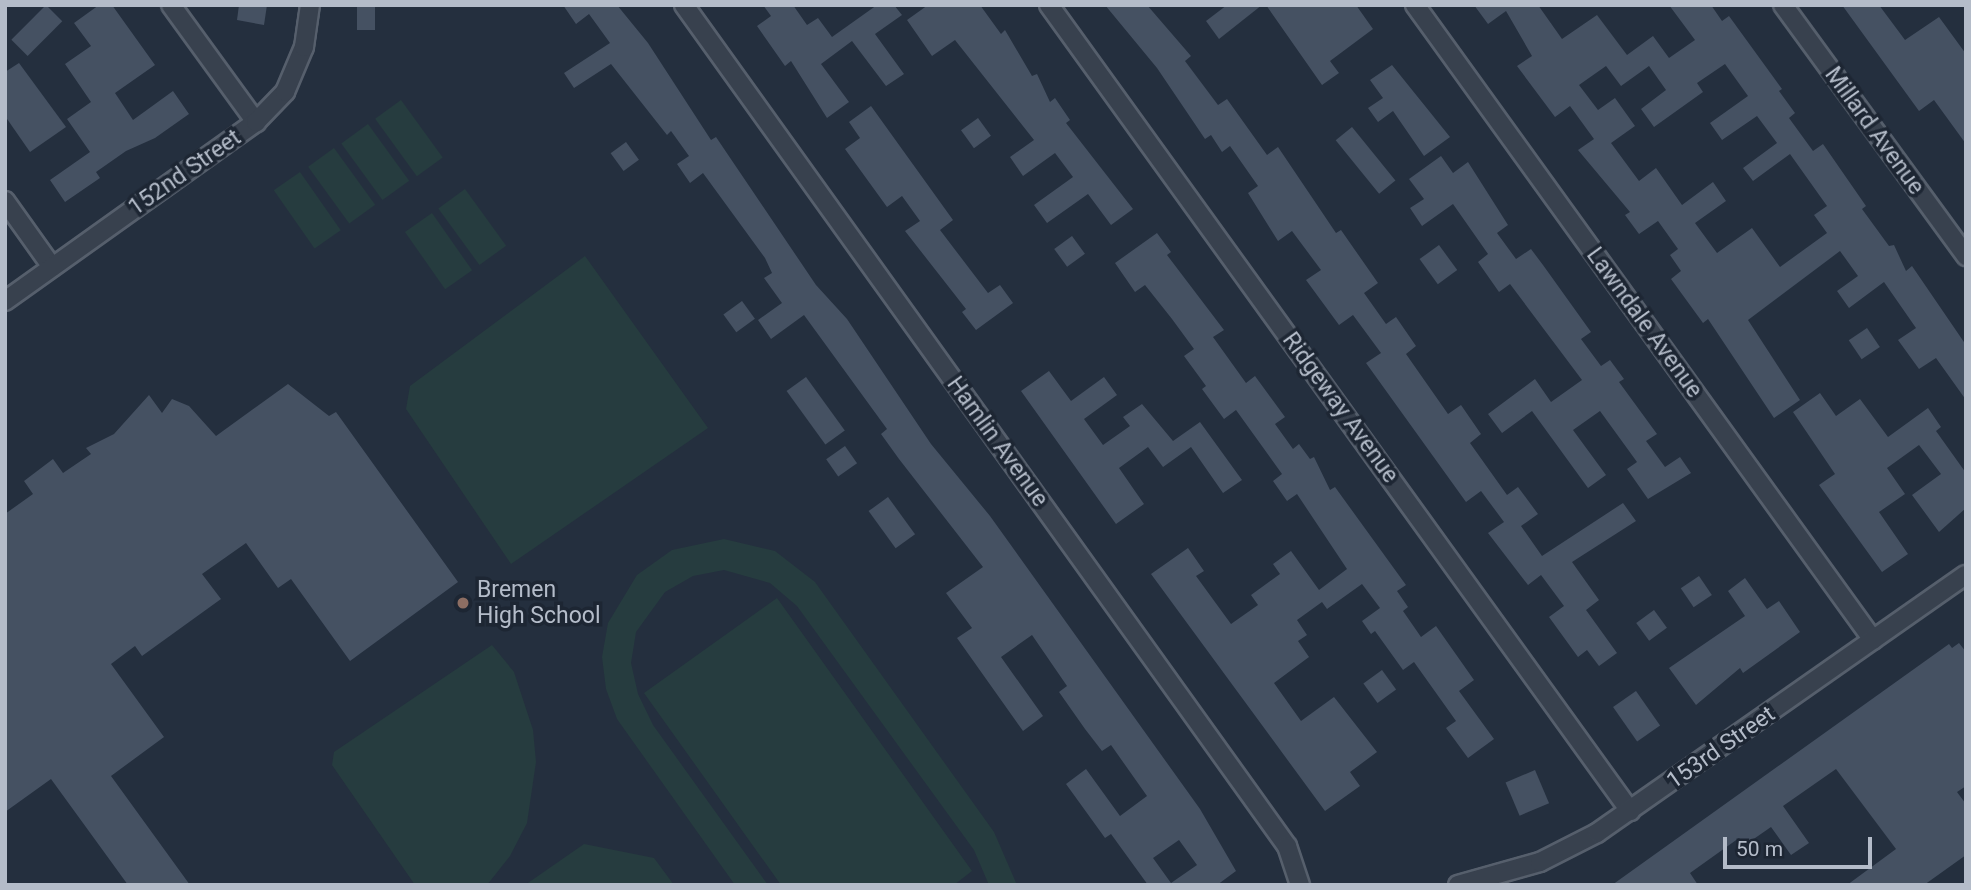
<!DOCTYPE html>
<style>
body{margin:0}
#map{position:relative;width:1971px;height:890px;overflow:hidden;background:#242f3e;font-family:Roboto,sans-serif}
div>[style]{position:absolute}
[style*='--x']{left:calc(var(--x)*1px);top:calc(var(--y)*1px);width:calc(var(--w)*1px);rotate:calc(var(--a)*1deg)}
.green>*{inset:0;background:#263c3f;transform-origin:0 0}
.building>*{inset:0;background:#455162;transform-origin:0 0}
.roads{filter:drop-shadow(2px 0 #565f6c) drop-shadow(-2px 0 #565f6c) drop-shadow(0 2px #565f6c) drop-shadow(0 -2px #565f6c)}
.street>*{height:18px;margin:-9px;padding:0 9px;transform-origin:9px;border-radius:9px;background:#38414e}
.dots>*{width:19px;height:19px;translate:-50% -50%;box-sizing:border-box;border:4px solid #1d2633;border-radius:50%}
span{translate:-50% -50%;white-space:nowrap;text-align:center;line-height:1.15;-webkit-text-stroke:7px #1d2633;paint-order:stroke}
.street-label{font-size:23px;color:#b4bcc9}
.poi-label{font-size:23px;color:#b4bcc9}
.left{translate:0 -50%;text-align:left}
.frame{position:absolute;inset:0;border:7px solid #b4bcc9;pointer-events:none}
.scale{position:absolute;left:1723px;top:837px;width:149px;height:32px;box-sizing:border-box;border:4px solid #b4bcc9;border-top:0;padding-left:9px;font-size:21px;line-height:24px;white-space:nowrap;color:#b4bcc9;-webkit-text-stroke:5px #1d2633;paint-order:stroke}
</style>
<div id="map">
<div class="green">
<div style="left:401px;top:100px;width:71px;height:32px;rotate:54deg"></div>
<div style="left:368px;top:124px;width:70px;height:33px;rotate:54deg"></div>
<div style="left:334px;top:148px;width:70px;height:32px;rotate:54deg"></div>
<div style="left:300px;top:172px;width:71px;height:32px;rotate:55deg"></div>
<div style="left:465px;top:189px;width:70px;height:33px;rotate:54deg"></div>
<div style="left:432px;top:213px;width:70px;height:33px;rotate:55deg"></div>
<div style="clip-path:polygon(585px 256px,708px 428px,511px 564px,406px 409px,410px 386px)"></div>
<div style="clip-path:polygon(724px 539px,775px 551px,815px 582px,994px 832px,1017px 885px,989px 885px,974px 850px,797px 606px,770px 583px,724px 570px,693px 576px,665px 592px,636px 632px,631px 663px,638px 694px,653px 725px,768px 885px,735px 885px,617px 719px,606px 689px,602px 657px,608px 623px,637px 575px,672px 550px)"></div>
<div style="clip-path:polygon(777px 598px,972px 871px,954px 885px,781px 885px,644px 693px)"></div>
<div style="clip-path:polygon(492px 645px,514px 672px,533px 730px,536px 762px,527px 823px,510px 856px,487px 885px,415px 885px,332px 765px,334px 752px)"></div>
<div style="clip-path:polygon(584px 844px,654px 858px,674px 885px,525px 885px)"></div>
</div>
<div class="building">
<div style="left:46px;top:5px;width:23px;height:49px;rotate:45deg"></div>
<div style="clip-path:polygon(99px 5px,112px 5px,155px 65px,115px 93px,133px 120px,173px 91px,189px 114px,155px 138px,126px 151px,96px 172px,100px 178px,65px 202px,50px 180px,90px 152px,67px 119px,91px 102px,65px 64px,91px 46px,74px 23px)"></div>
<div style="clip-path:polygon(239px 5px,267px 5px,264px 25px,237px 20px)"></div>
<div style="left:357px;top:5px;width:18px;height:25px"></div>
<div style="clip-path:polygon(evenodd,563px 5px,617px 5px,648px 43px,711px 140px,716px 137px,816px 285px,847px 319px,931px 444px,990px 516px,1200px 809px,1236px 871px,1217px 885px,1148px 885px,1111px 834px,1105px 838px,1066px 784px,1086px 769px,1120px 816px,1147px 796px,1111px 745px,1102px 751px,1085px 729px,1059px 692px,1067px 686px,1032px 635px,1001px 657px,1043px 716px,1023px 731px,957px 638px,972px 628px,946px 593px,983px 567px,899px 459px,881px 434px,887px 429px,804px 315px,771px 339px,758px 320px,782px 303px,764px 278px,772px 273px,765px 258px,703px 173px,690px 183px,677px 164px,689px 156px,671px 131px,667px 135px,611px 64px,574px 88px,564px 73px,610px 43px,589px 14px,576px 24px,563px 5px,1179px 840px,1197px 865px,1171px 883px,1153px 858px,1179px 840px)"></div>
<div style="clip-path:polygon(763px 5px,793px 5px,807px 25px,818px 18px,832px 37px,877px 5px,894px 5px,902px 15px,875px 34px,904px 74px,886px 86px,852px 41px,821px 64px,849px 102px,827px 118px,791px 61px,785px 66px,757px 26px,771px 16px)"></div>
<div style="clip-path:polygon(928px 5px,980px 5px,1001px 34px,1005px 30px,1032px 76px,1037px 74px,1050px 102px,1055px 98px,1070px 120px,1066px 123px,1133px 209px,1111px 225px,1088px 194px,1047px 223px,1034px 205px,1073px 177px,1055px 153px,1023px 176px,1010px 157px,1034px 140px,955px 40px,932px 56px,907px 20px)"></div>
<div style="clip-path:polygon(1105px 5px,1147px 5px,1191px 56px,1185px 61px,1218px 105px,1227px 99px,1267px 155px,1278px 147px,1336px 233px,1341px 230px,1378px 283px,1364px 293px,1386px 324px,1396px 317px,1416px 346px,1406px 354px,1448px 414px,1461px 405px,1481px 434px,1470px 443px,1507px 495px,1518px 487px,1538px 514px,1521px 526px,1542px 556px,1623px 503px,1636px 521px,1572px 562px,1599px 600px,1586px 610px,1617px 653px,1599px 666px,1587px 650px,1578px 657px,1549px 617px,1564px 606px,1541px 575px,1528px 585px,1488px 533px,1504px 522px,1481px 491px,1466px 502px,1366px 363px,1381px 353px,1353px 315px,1339px 325px,1306px 280px,1321px 270px,1292px 231px,1278px 241px,1248px 193px,1258px 186px,1230px 146px,1222px 152px,1211px 135px,1205px 139px,1157px 68px)"></div>
<div style="clip-path:polygon(1227px 5px,1262px 5px,1219px 39px,1206px 21px)"></div>
<div style="clip-path:polygon(1266px 5px,1356px 5px,1373px 29px,1330px 61px,1339px 73px,1322px 85px)"></div>
<div style="clip-path:polygon(evenodd,1474px 5px,1538px 5px,1562px 39px,1597px 15px,1627px 55px,1653px 36px,1669px 58px,1695px 40px,1669px 5px,1711px 5px,1722px 21px,1729px 16px,1782px 89px,1779px 91px,1795px 113px,1789px 118px,1813px 151px,1823px 144px,1866px 206px,1862px 209px,1889px 246px,1894px 245px,1906px 271px,1912px 266px,1966px 345px,1966px 400px,1936px 358px,1919px 369px,1898px 340px,1916px 328px,1884px 282px,1849px 308px,1837px 291px,1858px 276px,1840px 251px,1748px 320px,1800px 400px,1774px 418px,1708px 319px,1703px 323px,1671px 279px,1681px 271px,1670px 255px,1678px 249px,1658px 221px,1639px 234px,1625px 215px,1630px 212px,1578px 150px,1594px 139px,1570px 106px,1555px 117px,1517px 66px,1532px 56px,1506px 11px,1488px 24px,1474px 5px,1725px 64px,1748px 96px,1710px 123px,1722px 140px,1757px 116px,1777px 143px,1743px 168px,1753px 181px,1790px 154px,1827px 206px,1814px 215px,1827px 233px,1780px 267px,1752px 228px,1717px 253px,1695px 223px,1726px 201px,1713px 182px,1682px 205px,1656px 168px,1639px 181px,1611px 143px,1635px 126px,1615px 98px,1598px 110px,1579px 85px,1606px 66px,1621px 86px,1649px 66px,1666px 90px,1641px 109px,1654px 127px,1703px 92px,1697px 83px,1725px 64px)"></div>
<div style="clip-path:polygon(1842px 5px,1879px 5px,1905px 40px,1939px 17px,1966px 54px,1966px 144px,1934px 100px,1919px 111px)"></div>
<div style="clip-path:polygon(19px 63px,66px 127px,30px 152px,5px 116px,5px 72px)"></div>
<div style="clip-path:polygon(1392px 65px,1450px 137px,1424px 156px,1393px 111px,1378px 122px,1368px 108px,1383px 98px,1370px 80px)"></div>
<div style="clip-path:polygon(871px 106px,953px 220px,940px 230px,988px 293px,1000px 285px,1013px 303px,976px 330px,962px 312px,966px 309px,905px 231px,920px 221px,902px 196px,887px 207px,845px 149px,860px 138px,849px 122px)"></div>
<div style="left:978px;top:118px;width:22px;height:21px;rotate:54deg"></div>
<div style="left:1352px;top:127px;width:69px;height:21px;rotate:51deg"></div>
<div style="left:626px;top:142px;width:22px;height:19px;rotate:54deg"></div>
<div style="clip-path:polygon(1441px 156px,1453px 173px,1468px 162px,1508px 225px,1497px 233px,1516px 259px,1531px 249px,1543px 265px,1591px 332px,1581px 339px,1601px 366px,1610px 360px,1624px 379px,1619px 382px,1657px 434px,1646px 441px,1665px 467px,1680px 457px,1691px 473px,1648px 499px,1627px 469px,1637px 462px,1600px 411px,1573px 430px,1606px 475px,1588px 488px,1532px 411px,1502px 433px,1488px 414px,1535px 379px,1551px 402px,1582px 380px,1510px 284px,1499px 292px,1478px 262px,1488px 254px,1453px 204px,1422px 226px,1410px 208px,1424px 199px,1409px 179px)"></div>
<div style="clip-path:polygon(1157px 233px,1171px 252px,1167px 255px,1224px 330px,1213px 337px,1246px 383px,1255px 376px,1285px 417px,1275px 424px,1293px 449px,1299px 444px,1310px 459px,1314px 457px,1330px 490px,1335px 487px,1406px 585px,1397px 591px,1408px 607px,1403px 611px,1421px 637px,1436px 626px,1474px 680px,1459px 691px,1494px 739px,1468px 758px,1446px 728px,1456px 721px,1414px 662px,1403px 670px,1375px 631px,1371px 634px,1362px 621px,1380px 608px,1362px 584px,1327px 609px,1322px 602px,1297px 620px,1307px 635px,1298px 641px,1309px 657px,1274px 683px,1301px 721px,1334px 697px,1377px 752px,1350px 772px,1360px 786px,1325px 811px,1151px 574px,1188px 548px,1204px 571px,1196px 576px,1231px 624px,1258px 605px,1251px 595px,1280px 574px,1273px 564px,1291px 551px,1319px 590px,1347px 569px,1297px 494px,1287px 501px,1273px 481px,1282px 474px,1236px 410px,1224px 419px,1202px 389px,1206px 386px,1184px 356px,1194px 349px,1172px 319px,1145px 285px,1135px 292px,1115px 263px)"></div>
<div style="left:1072px;top:236px;width:22px;height:22px;rotate:54deg"></div>
<div style="left:1439px;top:245px;width:31px;height:24px;rotate:54deg"></div>
<div style="left:742px;top:301px;width:22px;height:23px;rotate:54deg"></div>
<div style="left:1867px;top:328px;width:23px;height:22px;rotate:56deg"></div>
<div style="clip-path:polygon(1049px 371px,1071px 401px,1104px 377px,1117px 395px,1084px 419px,1103px 445px,1130px 426px,1123px 417px,1142px 404px,1173px 441px,1200px 422px,1242px 480px,1223px 493px,1191px 447px,1163px 467px,1148px 447px,1119px 468px,1144px 504px,1116px 524px,1021px 391px)"></div>
<div style="left:806px;top:377px;width:66px;height:24px;rotate:54deg"></div>
<div style="clip-path:polygon(288px 384px,329px 416px,336px 412px,458px 582px,350px 661px,291px 579px,278px 588px,246px 543px,202px 574px,221px 599px,142px 656px,135px 646px,111px 664px,164px 737px,111px 776px,190px 885px,128px 885px,51px 779px,5px 812px,5px 514px,33px 494px,24px 481px,53px 459px,63px 473px,91px 454px,86px 448px,114px 434px,149px 395px,162px 413px,172px 399px,189px 406px,216px 436px)"></div>
<div style="clip-path:polygon(1820px 393px,1836px 416px,1860px 399px,1888px 437px,1928px 408px,1941px 427px,1936px 431px,1966px 473px,1966px 508px,1939px 532px,1912px 495px,1941px 474px,1919px 445px,1887px 468px,1905px 494px,1879px 512px,1908px 554px,1882px 572px,1819px 485px,1835px 474px,1793px 412px)"></div>
<div style="left:845px;top:446px;width:21px;height:23px;rotate:55deg"></div>
<div style="left:888px;top:497px;width:46px;height:24px;rotate:54deg"></div>
<div style="left:1699px;top:576px;width:23px;height:22px;rotate:56deg"></div>
<div style="clip-path:polygon(1745px 578px,1767px 609px,1779px 601px,1800px 632px,1743px 673px,1740px 668px,1696px 705px,1669px 668px,1745px 616px,1728px 591px)"></div>
<div style="left:1654px;top:610px;width:22px;height:22px;rotate:54deg"></div>
<div style="clip-path:polygon(1959px 643px,1966px 652px,1966px 786px,1957px 792px,1966px 804px,1966px 855px,1924px 885px,1847px 885px,1896px 849px,1836px 769px,1783px 806px,1809px 843px,1791px 855px,1771px 827px,1745px 845px,1739px 838px,1690px 873px,1698px 885px,1612px 885px,1949px 644px,1952px 648px)"></div>
<div style="left:1382px;top:670px;width:24px;height:23px;rotate:54deg"></div>
<div style="left:1636px;top:691px;width:42px;height:28px;rotate:55deg"></div>
<div style="left:1535px;top:770px;width:36px;height:32px;rotate:67deg"></div>
</div>
<div class="roads">
<div class="street">
<div style="--x:171;--y:5;--w:145;--a:54"></div>
<div style="--x:684;--y:5;--w:1035;--a:54.36"></div>
<div style="--x:1287;--y:846;--w:41;--a:71.6"></div>
<div style="--x:1049;--y:5;--w:994;--a:54.21"></div>
<div style="--x:1415;--y:5;--w:783;--a:54.2"></div>
<div style="--x:1783;--y:5;--w:311;--a:53.9"></div>
<div style="--x:5;--y:201;--w:81;--a:54.5"></div>
<div style="--x:5;--y:301;--w:308;--a:-35.5"></div>
<div style="--x:256;--y:122;--w:42;--a:-46"></div>
<div style="--x:285;--y:92;--w:49;--a:-67.1"></div>
<div style="--x:304;--y:47;--w:42;--a:-81.9"></div>
<div style="--x:1458;--y:885;--w:85;--a:-15.7"></div>
<div style="--x:1540;--y:862;--w:64;--a:-27"></div>
<div style="--x:1597;--y:833;--w:450;--a:-35"></div>
</div>
</div>
<div class="dots">
<div style="left:463px;top:603px;background:#8d6e63"></div>
</div>
<div class="street-label">
<span style="left:1874px;top:131px;rotate:54deg">Millard Avenue</span>
<span style="left:185px;top:173px;rotate:-35deg">152nd Street</span>
<span style="left:1644px;top:323px;rotate:54deg">Lawndale Avenue</span>
<span style="left:1340px;top:408px;rotate:54deg">Ridgeway Avenue</span>
<span style="left:997px;top:442px;rotate:54deg">Hamlin Avenue</span>
<span style="left:1721px;top:748px;rotate:-35deg">153rd Street</span>
</div>
<div class="poi-label">
<span class="left" style="left:477px;top:603px">Bremen<br>High School</span>
</div>
<div class="frame"></div>
<div class="scale">50 m</div>
</div>
